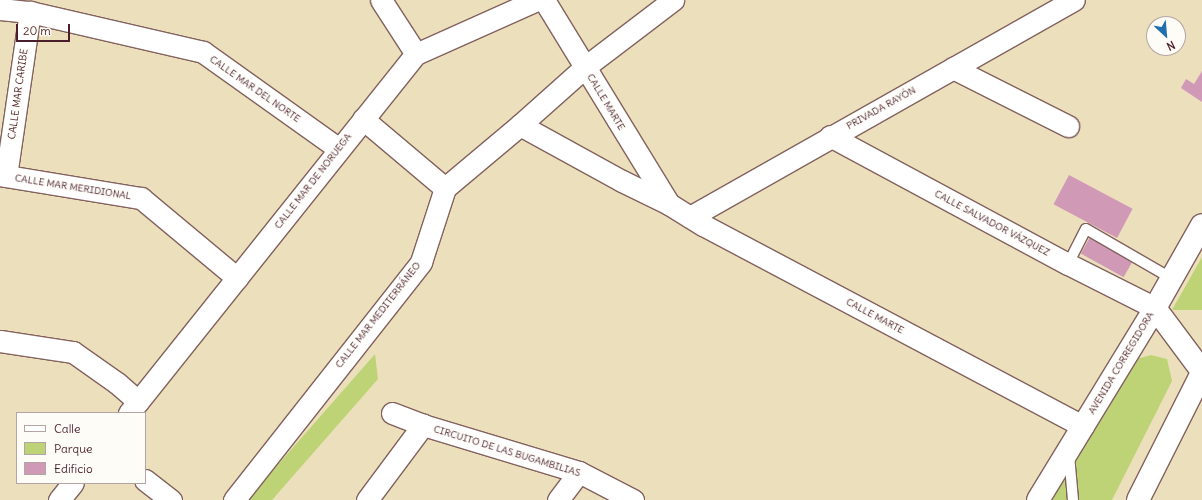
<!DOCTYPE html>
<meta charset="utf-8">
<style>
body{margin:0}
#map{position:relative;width:1202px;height:500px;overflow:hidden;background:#ecdfbc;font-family:Delius,sans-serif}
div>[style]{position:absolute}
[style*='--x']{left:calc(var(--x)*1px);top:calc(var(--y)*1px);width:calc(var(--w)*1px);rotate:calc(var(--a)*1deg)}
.green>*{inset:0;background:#bed376}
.building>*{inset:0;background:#d09ab7;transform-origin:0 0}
.roads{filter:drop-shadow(1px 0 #83625e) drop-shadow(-1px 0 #83625e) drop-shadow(0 1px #83625e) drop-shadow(0 -1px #83625e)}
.lane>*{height:10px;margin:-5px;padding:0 5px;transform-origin:5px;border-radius:5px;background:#fff}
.street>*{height:21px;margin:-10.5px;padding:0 10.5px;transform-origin:10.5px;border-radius:10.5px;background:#fff}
.secondary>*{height:22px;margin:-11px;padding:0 11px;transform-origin:11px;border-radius:11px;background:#fff}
span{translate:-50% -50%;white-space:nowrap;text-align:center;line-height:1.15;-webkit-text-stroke:3px #fdfcf7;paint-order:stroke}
.street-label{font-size:10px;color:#4a1f2b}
.legend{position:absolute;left:16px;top:412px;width:130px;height:72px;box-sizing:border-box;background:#fdfcf7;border:1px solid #b5a4a5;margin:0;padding:5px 7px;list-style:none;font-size:12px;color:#4a1f2b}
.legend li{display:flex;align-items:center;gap:8px;height:20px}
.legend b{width:20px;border:1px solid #b5a4a5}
.north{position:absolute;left:1146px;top:16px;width:40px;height:40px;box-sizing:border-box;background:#fdfcf7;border:1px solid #b5a4a5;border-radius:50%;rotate:154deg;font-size:11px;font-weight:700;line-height:16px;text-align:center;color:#4a1f2b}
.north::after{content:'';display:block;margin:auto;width:14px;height:18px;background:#1f6fb2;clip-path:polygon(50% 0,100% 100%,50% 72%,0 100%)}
.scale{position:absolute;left:16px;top:24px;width:54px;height:18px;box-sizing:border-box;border:2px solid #4a1f2b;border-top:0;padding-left:5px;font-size:12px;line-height:14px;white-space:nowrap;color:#4a1f2b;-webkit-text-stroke:3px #fdfcf7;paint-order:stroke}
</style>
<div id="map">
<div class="green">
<div style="clip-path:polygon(1202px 257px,1202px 310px,1172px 310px)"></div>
<div style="clip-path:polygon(375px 354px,378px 379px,272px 500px,247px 500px)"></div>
<div style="clip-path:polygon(1151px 355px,1167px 359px,1172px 381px,1112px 500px,1051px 500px,1133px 360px)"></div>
</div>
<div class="building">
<div style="clip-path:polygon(1202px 71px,1202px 102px,1181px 88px,1186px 79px,1194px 84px)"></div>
<div style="left:1069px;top:175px;width:72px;height:33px;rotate:28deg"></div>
<div style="left:1090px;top:237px;width:49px;height:19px;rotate:29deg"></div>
</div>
<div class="roads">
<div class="lane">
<div style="--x:1068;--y:264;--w:39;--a:-63"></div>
<div style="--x:1086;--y:229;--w:98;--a:30"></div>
<div style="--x:1069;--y:455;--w:45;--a:84.9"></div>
</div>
<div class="street">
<div style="--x:381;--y:0;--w:64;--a:57.1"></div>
<div style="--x:544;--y:0;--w:239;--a:58.5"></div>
<div style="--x:0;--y:9;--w:30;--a:6"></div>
<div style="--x:30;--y:12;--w:178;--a:13"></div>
<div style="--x:203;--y:52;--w:167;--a:35.5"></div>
<div style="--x:953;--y:68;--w:129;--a:26.8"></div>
<div style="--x:363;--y:119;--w:107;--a:40.1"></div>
<div style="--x:520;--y:125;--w:116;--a:28.8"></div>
<div style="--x:622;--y:181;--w:52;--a:26.1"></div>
<div style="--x:669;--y:204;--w:40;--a:32"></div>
<div style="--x:703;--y:225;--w:430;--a:27.9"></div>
<div style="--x:830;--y:136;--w:270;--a:28.3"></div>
<div style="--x:1068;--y:264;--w:97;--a:26.8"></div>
<div style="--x:0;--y:175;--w:143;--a:9.3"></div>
<div style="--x:141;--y:198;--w:125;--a:39.8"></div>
<div style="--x:6;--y:176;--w:166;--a:-81.7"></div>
<div style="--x:690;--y:217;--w:441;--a:-29.5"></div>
<div style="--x:0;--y:341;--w:74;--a:8.6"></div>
<div style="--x:73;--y:352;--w:54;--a:35.2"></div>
<div style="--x:117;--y:383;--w:28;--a:41"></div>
<div style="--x:129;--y:413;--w:460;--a:-51.4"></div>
<div style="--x:416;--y:54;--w:133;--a:-24.1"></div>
<div style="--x:392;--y:413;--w:33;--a:21"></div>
<div style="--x:423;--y:425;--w:163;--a:16.8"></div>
<div style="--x:579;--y:472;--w:61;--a:27.4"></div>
<div style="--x:145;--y:480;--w:33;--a:38"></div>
<div style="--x:59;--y:500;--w:22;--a:-51"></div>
<div style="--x:234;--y:500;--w:303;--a:-51.8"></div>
<div style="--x:421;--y:262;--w:78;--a:-72"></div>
<div style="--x:445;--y:188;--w:98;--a:-40"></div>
<div style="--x:520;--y:125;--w:87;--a:-41.7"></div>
<div style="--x:585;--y:67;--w:111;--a:-37.3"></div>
<div style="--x:367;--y:500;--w:94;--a:-53.3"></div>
<div style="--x:558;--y:500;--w:35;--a:-53"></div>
</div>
<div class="secondary">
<div style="--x:1155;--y:308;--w:79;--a:53.3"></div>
<div style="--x:1038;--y:500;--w:225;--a:-58.6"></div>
<div style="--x:1155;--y:308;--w:95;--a:-60.5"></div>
<div style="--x:1138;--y:500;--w:142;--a:-63.3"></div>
</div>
</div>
<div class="street-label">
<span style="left:255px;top:89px;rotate:35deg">CALLE MAR DEL NORTE</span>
<span style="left:18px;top:94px;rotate:-82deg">CALLE MAR CARIBE</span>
<span style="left:606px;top:102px;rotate:59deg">CALLE MARTE</span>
<span style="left:881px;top:108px;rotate:-29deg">PRIVADA RAYÓN</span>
<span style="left:313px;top:181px;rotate:-52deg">CALLE MAR DE NORUEGA</span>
<span style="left:73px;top:187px;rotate:9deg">CALLE MAR MERIDIONAL</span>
<span style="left:992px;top:223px;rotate:28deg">CALLE SALVADOR VÁZQUEZ</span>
<span style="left:378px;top:315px;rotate:-52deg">CALLE MAR MEDITERRÁNEO</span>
<span style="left:875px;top:316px;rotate:28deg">CALLE MARTE</span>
<span style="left:1121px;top:363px;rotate:-59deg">AVENIDA CORREGIDORA</span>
<span style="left:507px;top:451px;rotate:17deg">CIRCUITO DE LAS BUGAMBILIAS</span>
</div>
<ul class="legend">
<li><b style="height:5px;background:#fff"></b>Calle</li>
<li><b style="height:11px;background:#bed376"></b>Parque</li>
<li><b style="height:11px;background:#d09ab7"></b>Edificio</li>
</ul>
<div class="north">N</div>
<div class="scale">20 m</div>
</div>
